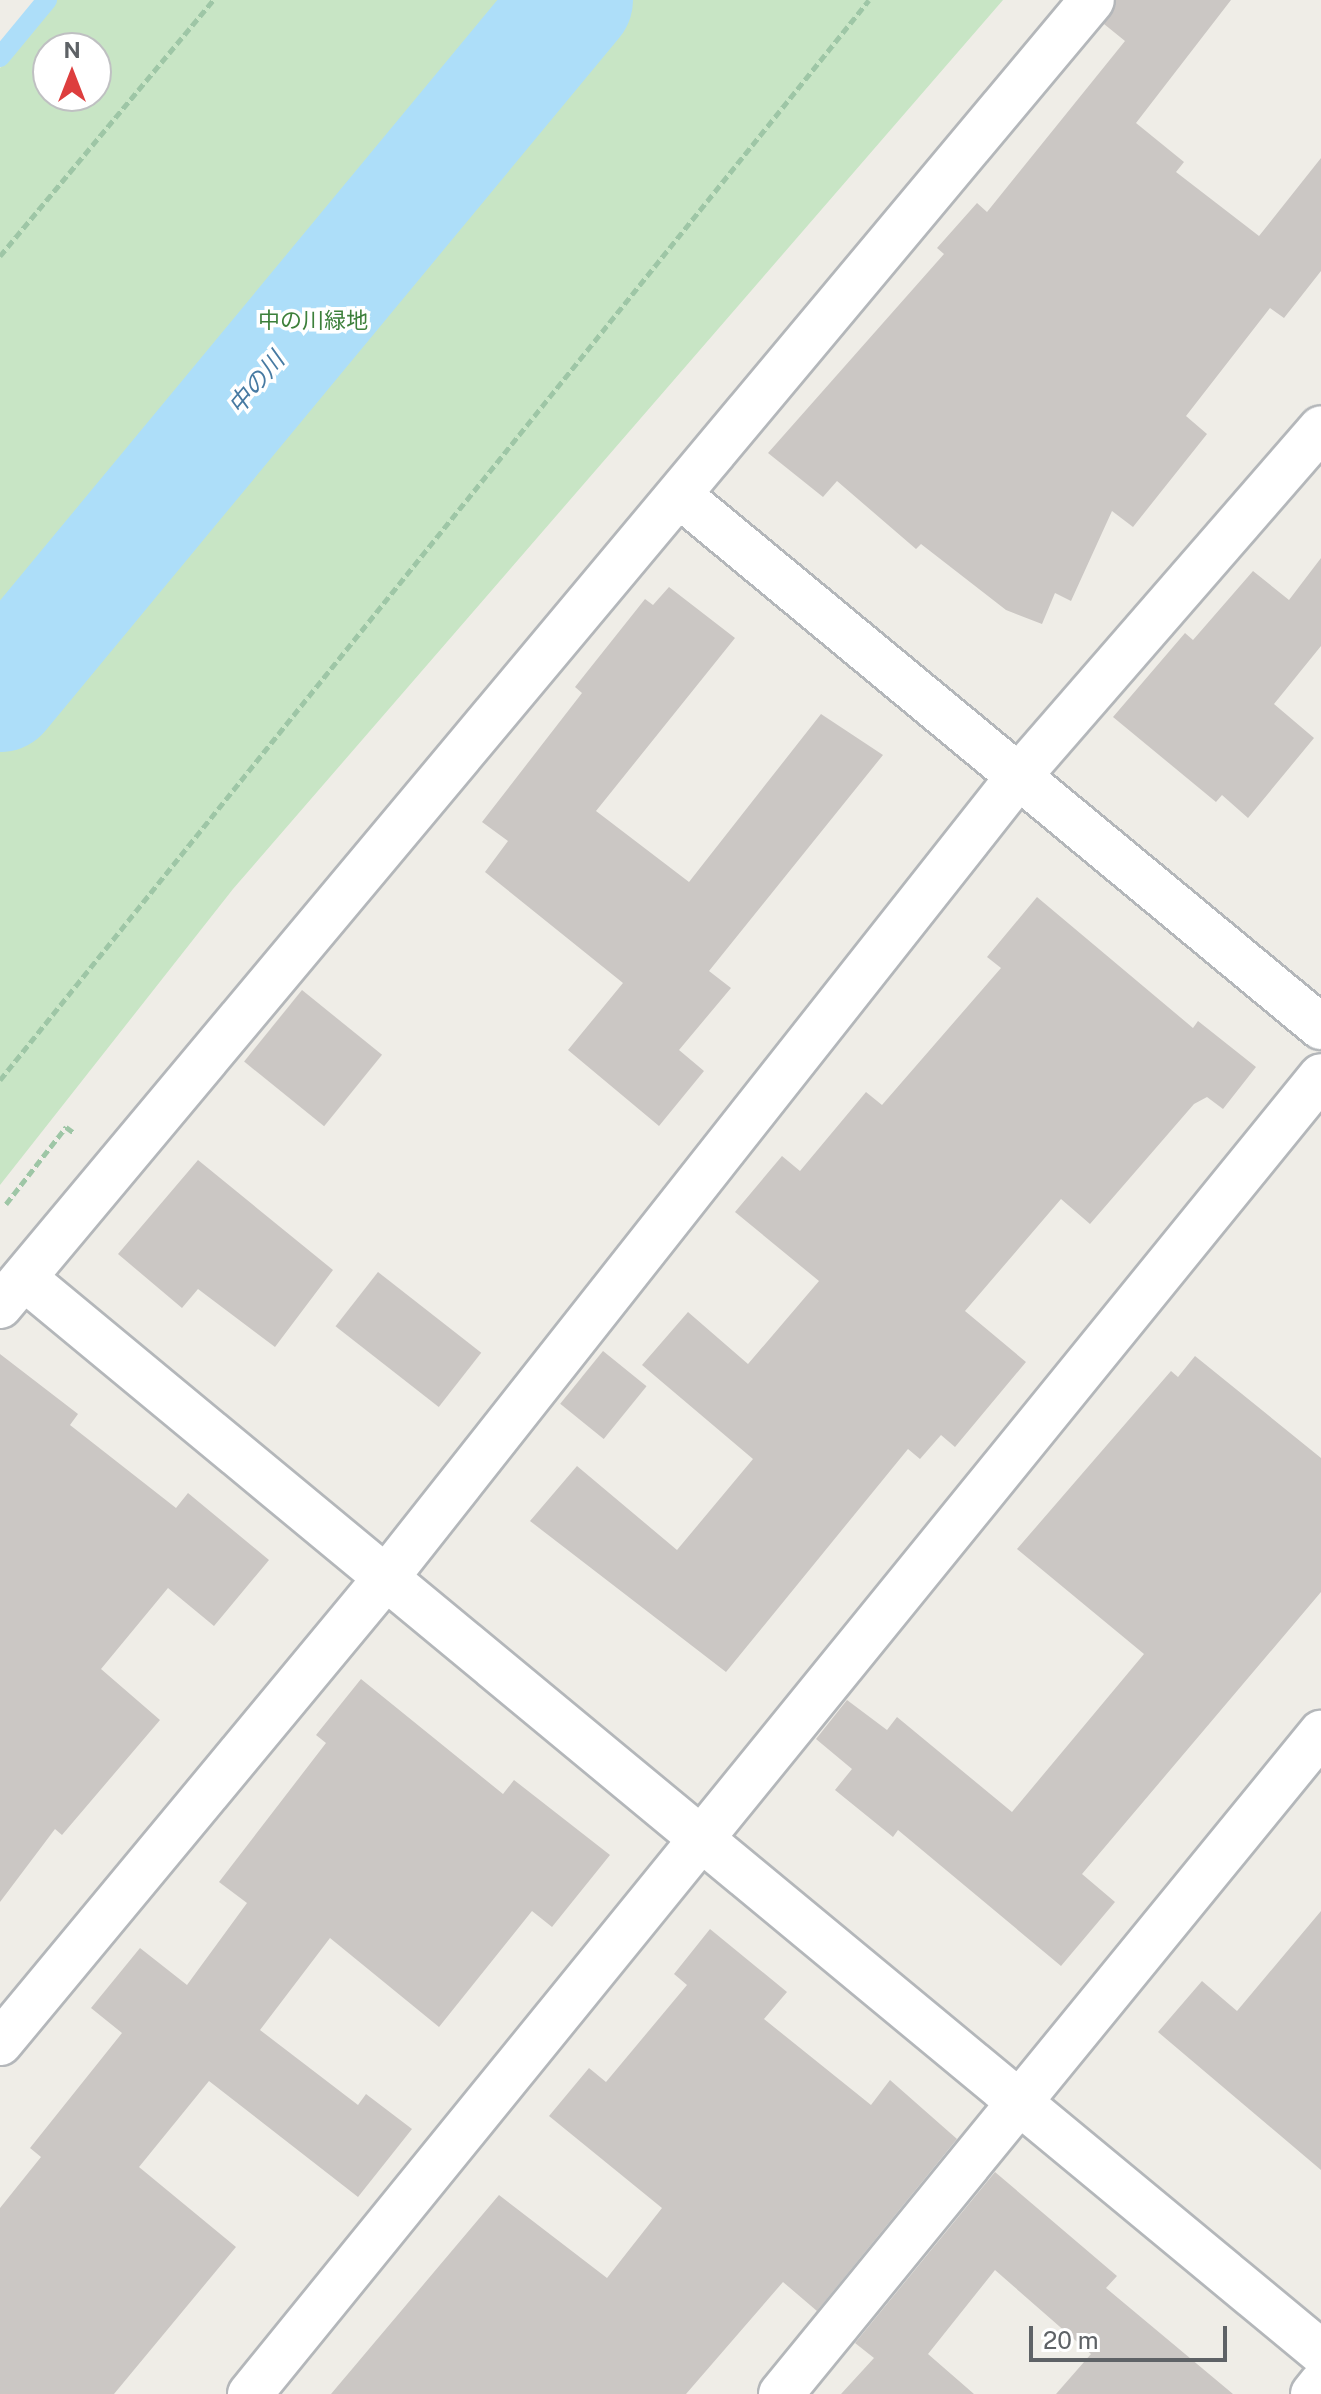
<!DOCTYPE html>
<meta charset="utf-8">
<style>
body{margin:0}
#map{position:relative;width:1321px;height:2394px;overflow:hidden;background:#efede7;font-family:"Public Sans","Noto Sans JP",sans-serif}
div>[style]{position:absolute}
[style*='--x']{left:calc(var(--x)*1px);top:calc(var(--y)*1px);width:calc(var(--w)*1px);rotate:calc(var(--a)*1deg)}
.green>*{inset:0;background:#c8e5c5}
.stream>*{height:20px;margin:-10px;padding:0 10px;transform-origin:10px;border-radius:10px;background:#addef9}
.river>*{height:118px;margin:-59px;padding:0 59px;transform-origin:59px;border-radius:59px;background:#addef9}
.building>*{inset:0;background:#cbc7c4;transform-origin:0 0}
.path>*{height:5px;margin-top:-2.5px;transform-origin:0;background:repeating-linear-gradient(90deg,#9ec6a6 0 8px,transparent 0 12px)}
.roads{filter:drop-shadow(2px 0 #b4b7ba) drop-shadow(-2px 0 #b4b7ba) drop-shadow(0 2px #b4b7ba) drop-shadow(0 -2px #b4b7ba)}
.minor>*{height:44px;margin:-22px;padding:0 22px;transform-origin:22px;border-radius:22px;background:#fff}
span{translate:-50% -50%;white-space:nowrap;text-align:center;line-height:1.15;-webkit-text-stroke:7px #fff;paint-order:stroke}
.park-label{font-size:22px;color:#3d803b}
.water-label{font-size:24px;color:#477aa2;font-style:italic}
.north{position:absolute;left:32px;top:32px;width:80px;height:80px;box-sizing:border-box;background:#fff;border:2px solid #bfc0c2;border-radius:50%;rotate:0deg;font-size:22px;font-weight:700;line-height:32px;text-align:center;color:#5e6266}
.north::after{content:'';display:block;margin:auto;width:28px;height:36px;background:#dd3e3e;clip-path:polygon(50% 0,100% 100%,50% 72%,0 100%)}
.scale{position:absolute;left:1029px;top:2326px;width:198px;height:36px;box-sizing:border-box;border:4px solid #5e6266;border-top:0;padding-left:10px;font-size:24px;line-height:28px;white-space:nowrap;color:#5e6266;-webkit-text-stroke:6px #fff;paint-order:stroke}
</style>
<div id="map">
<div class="green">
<div style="clip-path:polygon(evenodd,56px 0,1003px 0,233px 889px,0 1185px,0 68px,56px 0,48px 48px,96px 48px,96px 96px,48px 96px,48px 48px)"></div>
</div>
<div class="stream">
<div style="--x:0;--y:57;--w:74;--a:-50.5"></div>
</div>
<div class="river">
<div style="--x:0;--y:693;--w:900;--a:-50.37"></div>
</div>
<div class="building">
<div style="clip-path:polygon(1116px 0,1231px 0,1136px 123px,1184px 162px,1176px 172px,1259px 236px,1321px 158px,1321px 271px,1284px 318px,1270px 308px,1186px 416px,1207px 434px,1133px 527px,1112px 511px,1071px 601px,1055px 593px,1042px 624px,1006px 610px,921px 544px,916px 549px,837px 481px,823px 497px,768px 453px,944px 254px,937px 248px,977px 203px,987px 212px,1125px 41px,1104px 24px)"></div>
<div style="clip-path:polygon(1321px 558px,1321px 646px,1274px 704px,1314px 738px,1248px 818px,1222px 795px,1216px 802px,1113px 717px,1185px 633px,1193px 640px,1253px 571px,1289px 600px)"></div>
<div style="clip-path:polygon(669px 587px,735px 638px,596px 811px,689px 882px,821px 714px,883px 755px,709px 971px,731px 988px,679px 1050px,704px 1071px,659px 1126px,568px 1050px,623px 983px,485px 872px,508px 841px,482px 822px,582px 693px,575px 687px,645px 599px,653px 605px)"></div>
<div style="clip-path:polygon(1037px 897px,1193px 1028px,1198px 1021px,1256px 1067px,1223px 1109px,1207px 1097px,1194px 1104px,1090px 1224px,1061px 1199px,965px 1311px,1026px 1362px,955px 1447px,941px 1435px,920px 1459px,908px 1449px,726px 1672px,530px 1521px,577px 1466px,677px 1550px,753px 1459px,642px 1365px,688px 1312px,748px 1364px,819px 1281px,735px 1212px,782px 1156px,800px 1171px,866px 1092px,882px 1105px,1001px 968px,987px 957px)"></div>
<div style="left:302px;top:990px;width:103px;height:92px;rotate:39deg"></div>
<div style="clip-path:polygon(198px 1160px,333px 1270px,275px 1347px,198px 1289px,182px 1308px,118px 1254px)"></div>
<div style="left:378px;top:1272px;width:131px;height:69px;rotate:38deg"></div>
<div style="left:603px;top:1351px;width:56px;height:68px;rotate:39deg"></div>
<div style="clip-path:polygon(0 1354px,78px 1414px,70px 1425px,176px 1508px,188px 1493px,269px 1560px,214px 1626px,168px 1588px,101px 1669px,160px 1720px,62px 1835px,55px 1829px,0 1902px)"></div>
<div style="clip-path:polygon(1195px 1356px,1321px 1458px,1321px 1592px,1082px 1874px,1115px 1902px,1061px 1966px,898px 1830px,893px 1837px,835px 1790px,852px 1769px,816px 1739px,847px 1700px,887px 1730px,897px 1717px,1012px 1812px,1144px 1654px,1017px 1549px,1171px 1371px,1178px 1377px)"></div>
<div style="clip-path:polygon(361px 1679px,503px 1794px,514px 1780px,610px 1855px,552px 1927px,532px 1911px,439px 2027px,330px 1938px,260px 2030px,358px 2105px,366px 2094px,412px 2129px,358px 2197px,209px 2081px,139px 2167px,236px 2247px,114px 2394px,0 2394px,0 2208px,41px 2157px,30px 2148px,122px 2033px,91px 2008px,140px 1948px,187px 1985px,247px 1903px,219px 1882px,326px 1743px,316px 1735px)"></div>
<div style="clip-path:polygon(1321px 1911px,1321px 2170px,1158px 2032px,1202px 1981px,1237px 2011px)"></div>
<div style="clip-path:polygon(710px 1929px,787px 1992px,764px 2019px,871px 2105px,890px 2080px,957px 2139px,817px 2311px,783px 2282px,686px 2394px,331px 2394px,499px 2195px,607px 2278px,662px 2208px,549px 2116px,589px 2068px,606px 2082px,687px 1985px,674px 1974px)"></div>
<div style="clip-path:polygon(995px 2172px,1117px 2276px,1106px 2288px,1233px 2394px,1056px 2394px,1091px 2354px,995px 2270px,928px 2354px,974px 2394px,841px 2394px,874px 2358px,855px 2343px)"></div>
</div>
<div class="path">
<div style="--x:0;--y:256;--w:333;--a:-50.2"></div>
<div style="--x:0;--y:1080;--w:1386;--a:-51.18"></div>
<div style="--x:6;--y:1204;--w:98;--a:-52.1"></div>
<div style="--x:66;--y:1127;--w:9;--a:36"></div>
</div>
<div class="roads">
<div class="minor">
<div style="--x:679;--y:495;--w:834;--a:39.65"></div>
<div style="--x:24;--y:1278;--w:1684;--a:39.63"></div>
<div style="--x:0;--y:1306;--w:1702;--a:-50.1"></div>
<div style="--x:0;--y:2043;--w:603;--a:-50.32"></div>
<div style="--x:385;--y:1579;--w:1022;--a:-51.72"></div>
<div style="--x:1018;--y:777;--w:462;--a:-49"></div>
<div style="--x:250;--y:2394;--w:1698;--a:-50.9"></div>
<div style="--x:781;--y:2394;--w:854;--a:-50.75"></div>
<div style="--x:1313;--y:2394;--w:13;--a:-51"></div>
</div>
</div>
<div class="park-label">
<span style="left:313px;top:321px">中の川緑地</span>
</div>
<div class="water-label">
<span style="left:256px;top:383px;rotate:-50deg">中の川</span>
</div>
<div class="north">N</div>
<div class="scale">20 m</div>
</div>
